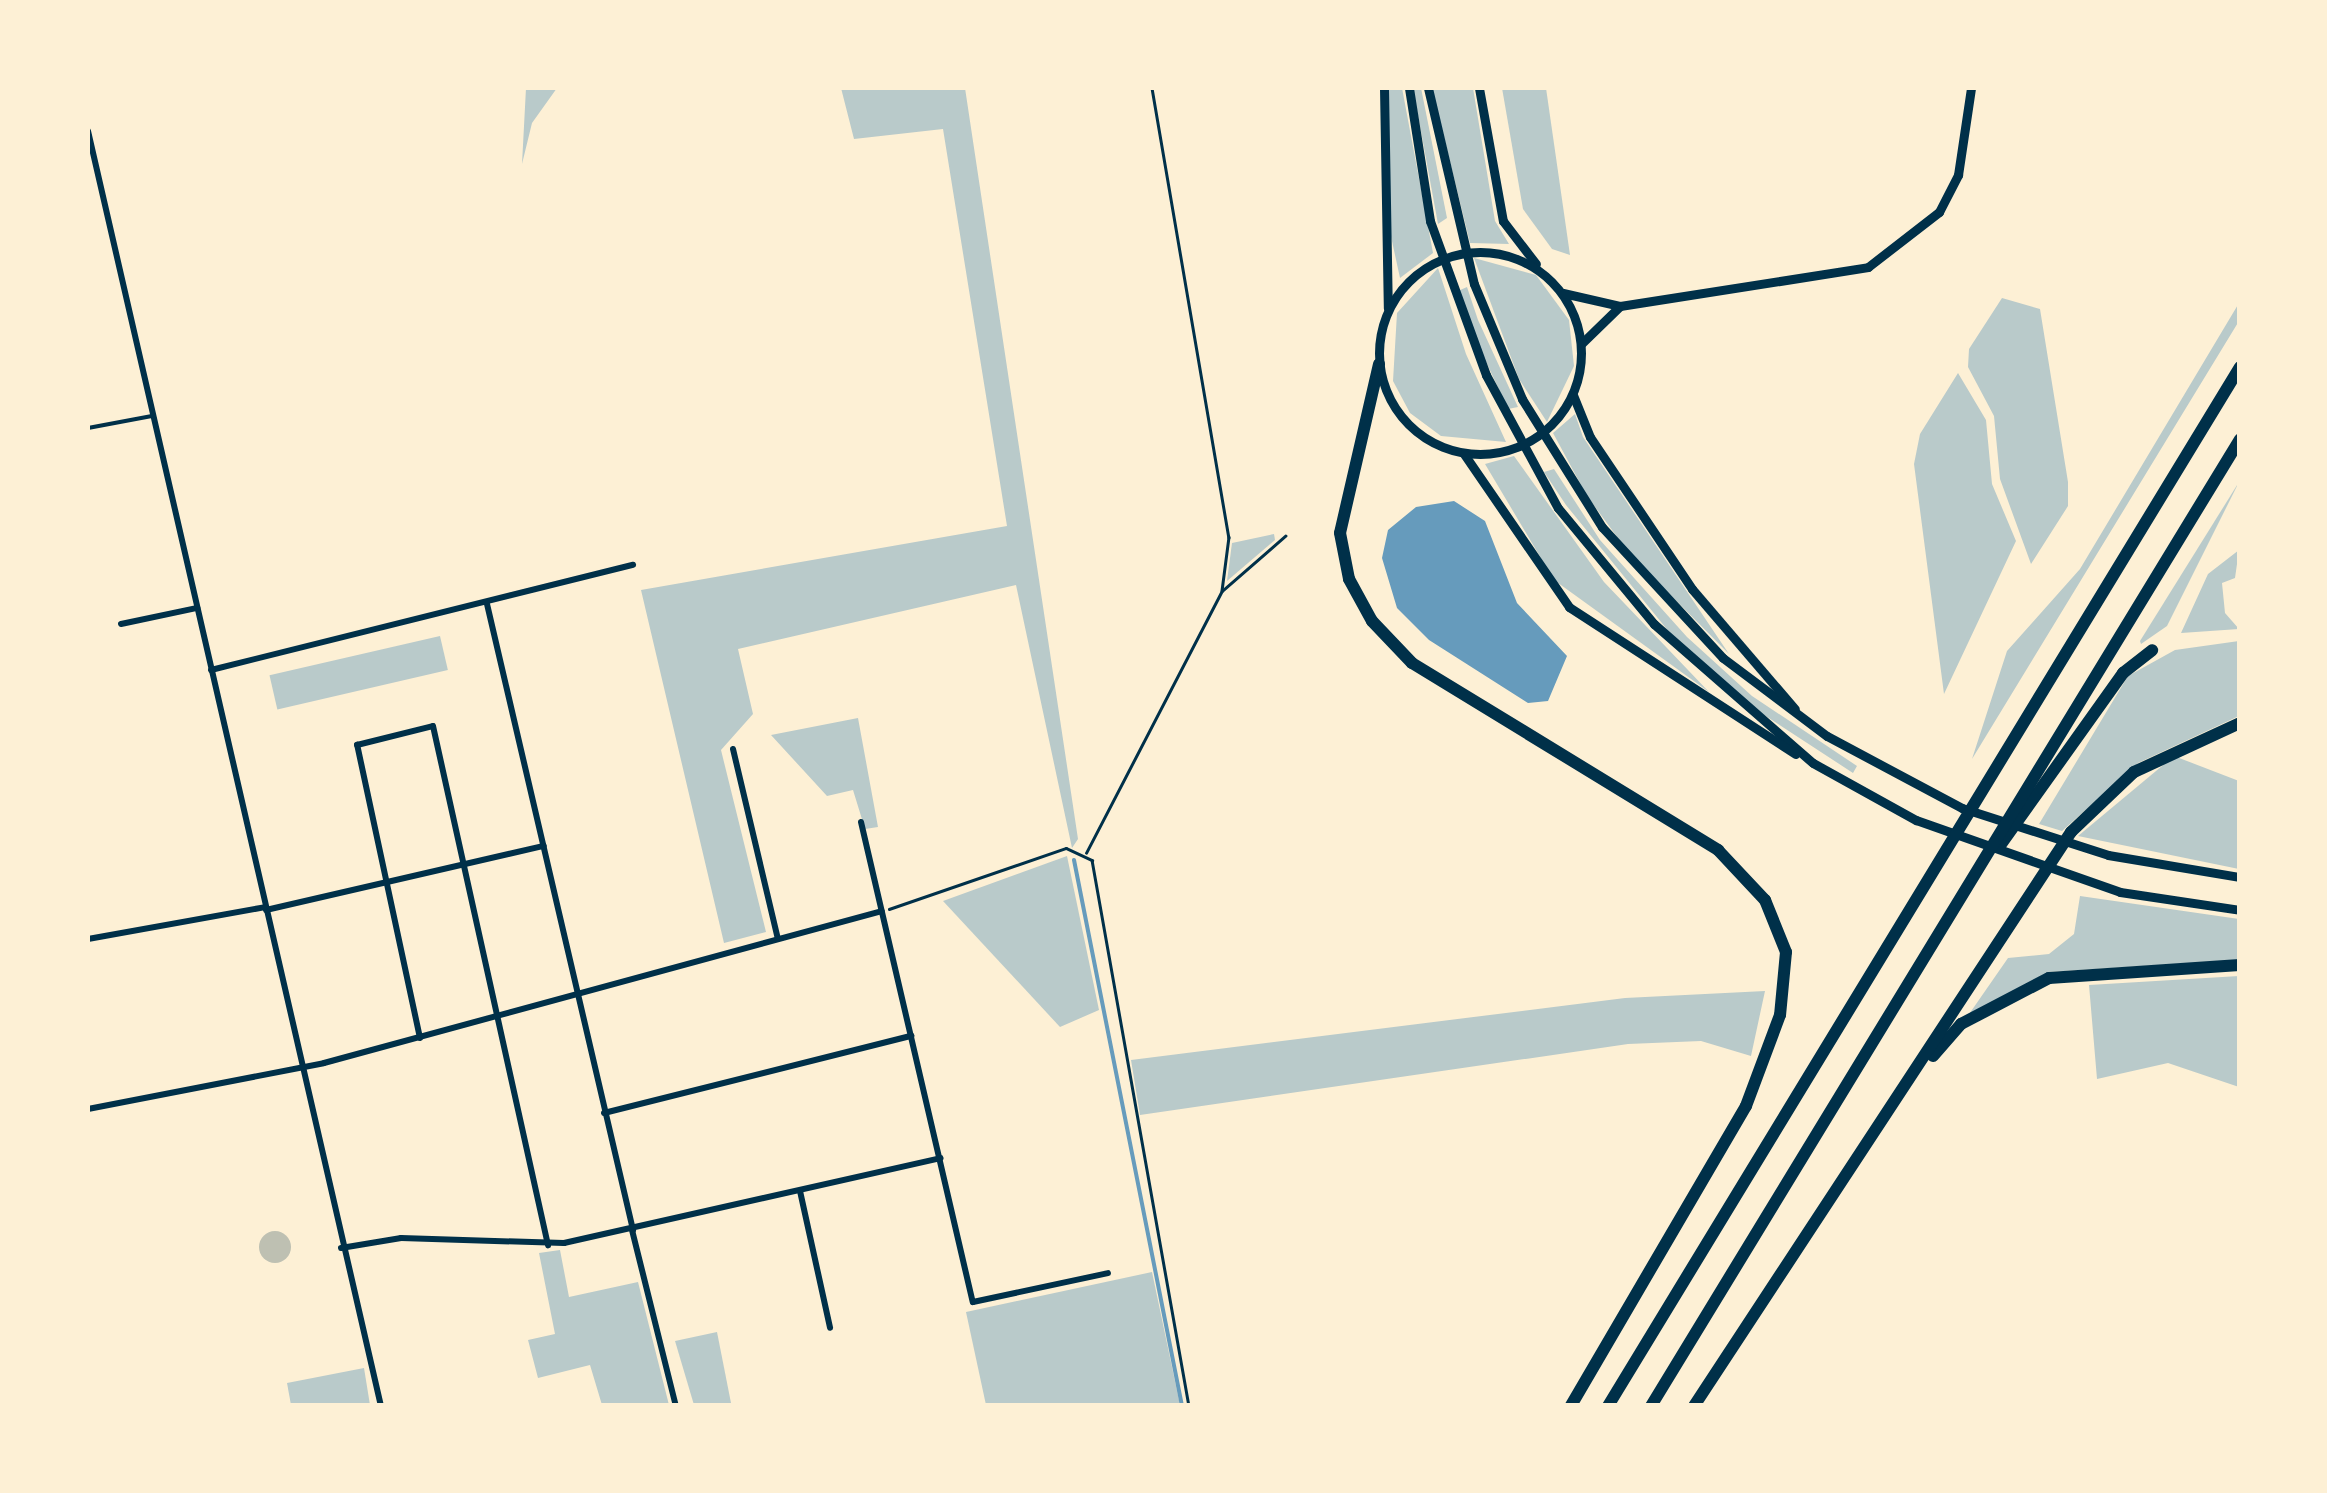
<!DOCTYPE html>
<style>
body{margin:0}
#map{position:relative;width:2327px;height:1493px;overflow:hidden;background:#fdf0d5;font-family:Barlow,sans-serif}
div>[style]{position:absolute}
[style*='--x']{left:calc(var(--x)*1px);top:calc(var(--y)*1px);width:calc(var(--w)*1px);rotate:calc(var(--a)*1deg)}
.green>*{inset:0;background:#b9caca;transform-origin:0 0}
.water>*{inset:0;background:#669bbc}
.stream>*{height:4px;margin:-2px;padding:0 2px;transform-origin:2px;border-radius:2px;background:#669bbc}
.building>*{inset:0;background:#bec0b2}
.round{border-radius:50%}
.path>*{height:2.5px;margin:-1.25px;padding:0 1.25px;transform-origin:1.25px;border-radius:1.25px;background:#003049}
.service>*{height:4px;margin:-2px;padding:0 2px;transform-origin:2px;border-radius:2px;background:#003049}
.minor>*{height:6px;margin:-3px;padding:0 3px;transform-origin:3px;border-radius:3px;background:#003049}
.secondary>*{height:9px;margin:-4.5px;padding:0 4.5px;transform-origin:4.5px;border-radius:4.5px;background:#003049}
.secondary>.ring{margin:-4.5px;padding:0;box-sizing:content-box;background:none;border:9px solid #003049;border-radius:50%}
.motorway>*{height:12px;margin:-6px;padding:0 6px;transform-origin:6px;border-radius:6px;background:#003049}
span{translate:-50% -50%;white-space:nowrap;text-align:center;line-height:1.15;-webkit-text-stroke:8px #fdf0d5;paint-order:stroke}
.frame{position:absolute;inset:0;border:90px solid #fdf0d5;pointer-events:none}
</style>
<div id="map">
<div class="green">
<div style="clip-path:polygon(526px 88px,557px 88px,532px 123px,522px 164px)"></div>
<div style="clip-path:polygon(841px 88px,965px 88px,1078px 839px,1072px 848px,1016px 585px,738px 649px,753px 714px,721px 750px,766px 932px,724px 943px,641px 590px,1007px 526px,943px 129px,854px 139px)"></div>
<div style="clip-path:polygon(1388px 88px,1402px 88px,1433px 253px,1400px 278px,1387px 218px)"></div>
<div style="clip-path:polygon(1413px 88px,1421px 88px,1447px 218px,1438px 224px)"></div>
<div style="clip-path:polygon(1432px 88px,1473px 88px,1495px 221px,1509px 244px,1470px 243px)"></div>
<div style="clip-path:polygon(1502px 88px,1546px 88px,1570px 255px,1552px 249px,1523px 209px)"></div>
<div style="clip-path:polygon(1474px 258px,1536px 275px,1569px 320px,1574px 366px,1547px 422px,1519px 379px)"></div>
<div style="clip-path:polygon(1438px 268px,1466px 354px,1506px 442px,1441px 436px,1410px 413px,1393px 381px,1397px 313px)"></div>
<div style="clip-path:polygon(1467px 287px,1478px 320px,1518px 407px,1508px 409px,1482px 353px,1458px 291px)"></div>
<div style="clip-path:polygon(2002px 298px,2040px 309px,2068px 482px,2068px 506px,2031px 564px,2000px 479px,1994px 416px,1968px 367px,1969px 349px)"></div>
<div style="clip-path:polygon(2239px 303px,2239px 321px,1972px 759px,2007px 651px,2080px 569px)"></div>
<div style="clip-path:polygon(1958px 373px,1986px 420px,1992px 484px,2016px 541px,1944px 694px,1914px 464px,1920px 434px)"></div>
<div style="clip-path:polygon(1575px 414px,1583px 437px,1729px 654px,1629px 553px,1587px 496px,1553px 433px)"></div>
<div style="clip-path:polygon(1514px 456px,1604px 582px,1709px 692px,1554px 580px,1485px 464px)"></div>
<div style="clip-path:polygon(1554px 469px,1600px 540px,1687px 637px,1752px 696px,1857px 766px,1853px 773px,1755px 709px,1674px 638px,1566px 505px,1544px 472px)"></div>
<div style="clip-path:polygon(2239px 482px,2167px 626px,2141px 644px,2140px 641px)"></div>
<div style="clip-path:polygon(1274px 534px,1275px 540px,1227px 581px,1232px 543px)"></div>
<div style="clip-path:polygon(2239px 550px,2235px 578px,2222px 583px,2225px 613px,2239px 629px,2181px 633px,2208px 574px)"></div>
<div style="left:440px;top:636px;width:35px;height:175px;rotate:77deg"></div>
<div style="clip-path:polygon(2239px 641px,2239px 716px,2138px 763px,2062px 831px,2039px 824px,2128px 676px,2175px 650px)"></div>
<div style="clip-path:polygon(858px 718px,878px 827px,865px 829px,853px 790px,827px 796px,771px 735px)"></div>
<div style="clip-path:polygon(2174px 756px,2239px 781px,2239px 869px,2078px 836px)"></div>
<div style="clip-path:polygon(1067px 856px,1099px 1010px,1060px 1027px,943px 901px)"></div>
<div style="clip-path:polygon(2080px 896px,2239px 919px,2239px 960px,2048px 972px,1965px 1020px,2008px 958px,2049px 954px,2074px 934px)"></div>
<div style="clip-path:polygon(2239px 976px,2239px 1087px,2168px 1063px,2097px 1079px,2089px 985px)"></div>
<div style="clip-path:polygon(1765px 991px,1751px 1056px,1701px 1041px,1628px 1044px,1140px 1115px,1131px 1060px,1625px 998px)"></div>
<div style="clip-path:polygon(560px 1250px,569px 1297px,638px 1282px,669px 1405px,602px 1405px,590px 1365px,538px 1378px,528px 1340px,555px 1334px,539px 1253px)"></div>
<div style="clip-path:polygon(1152px 1272px,1180px 1405px,986px 1405px,966px 1312px)"></div>
<div style="clip-path:polygon(717px 1332px,731px 1403px,694px 1405px,675px 1341px)"></div>
<div style="clip-path:polygon(364px 1368px,370px 1405px,291px 1405px,287px 1383px)"></div>
</div>
<div class="water">
<div style="clip-path:polygon(1454px 501px,1485px 521px,1517px 603px,1567px 656px,1548px 701px,1528px 703px,1429px 640px,1397px 608px,1382px 558px,1388px 530px,1416px 507px)"></div>
</div>
<div class="stream">
<div style="--x:1074;--y:860;--w:557;--a:78.81"></div>
</div>
<div class="building">
<div class="round" style="left:259px;top:1231px;width:32px;height:32px"></div>
</div>
<div class="path">
<div style="--x:1152;--y:88;--w:456;--a:80.3"></div>
<div style="--x:1229;--y:537;--w:54;--a:97.4"></div>
<div style="--x:1086;--y:853;--w:295;--a:-62.6"></div>
<div style="--x:1222;--y:591;--w:84;--a:-41.1"></div>
<div style="--x:889;--y:909;--w:187;--a:-19"></div>
<div style="--x:1066;--y:848;--w:29;--a:25"></div>
<div style="--x:1092;--y:860;--w:555;--a:79.93"></div>
</div>
<div class="service">
<div style="--x:88;--y:428;--w:65;--a:-10.6"></div>
</div>
<div class="minor">
<div style="--x:88;--y:131;--w:1308;--a:77.06"></div>
<div style="--x:487;--y:604;--w:643;--a:76.87"></div>
<div style="--x:121;--y:624;--w:78;--a:-11.9"></div>
<div style="--x:211;--y:670;--w:435;--a:-14"></div>
<div style="--x:733;--y:749;--w:195;--a:76.7"></div>
<div style="--x:861;--y:822;--w:493;--a:76.9"></div>
<div style="--x:973;--y:1302;--w:138;--a:-12.1"></div>
<div style="--x:266;--y:910;--w:285;--a:-13"></div>
<div style="--x:88;--y:939;--w:180;--a:-10.2"></div>
<div style="--x:420;--y:1038;--w:300;--a:-102.1"></div>
<div style="--x:357;--y:745;--w:78;--a:-14"></div>
<div style="--x:433;--y:726;--w:532;--a:77.51"></div>
<div style="--x:88;--y:1109;--w:240;--a:-11"></div>
<div style="--x:324;--y:1063;--w:578;--a:-15.24"></div>
<div style="--x:604;--y:1113;--w:317;--a:-14.1"></div>
<div style="--x:800;--y:1191;--w:140;--a:77.6"></div>
<div style="--x:632;--y:1230;--w:181;--a:76"></div>
<div style="--x:341;--y:1248;--w:61;--a:-9.5"></div>
<div style="--x:401;--y:1238;--w:163;--a:1.8"></div>
<div style="--x:564;--y:1243;--w:386;--a:-12.7"></div>
</div>
<div class="secondary">
<div style="--x:1384;--y:88;--w:220;--a:89"></div>
<div style="--x:1409;--y:88;--w:135;--a:81"></div>
<div style="--x:1430;--y:221;--w:164;--a:70"></div>
<div style="--x:1486;--y:375;--w:151;--a:61.6"></div>
<div style="--x:1558;--y:508;--w:151;--a:50.4"></div>
<div style="--x:1654;--y:624;--w:211;--a:41.2"></div>
<div style="--x:1813;--y:763;--w:118;--a:29"></div>
<div style="--x:1916;--y:820;--w:216;--a:19.4"></div>
<div style="--x:2120;--y:892;--w:121;--a:8.5"></div>
<div style="--x:1428;--y:88;--w:201;--a:76.8"></div>
<div style="--x:1474;--y:284;--w:125;--a:67.3"></div>
<div style="--x:1522;--y:399;--w:151;--a:58"></div>
<div style="--x:1602;--y:527;--w:178;--a:47.3"></div>
<div style="--x:1723;--y:658;--w:130;--a:36.9"></div>
<div style="--x:1827;--y:736;--w:153;--a:28.1"></div>
<div style="--x:1962;--y:808;--w:153;--a:17.8"></div>
<div style="--x:2108;--y:855;--w:134;--a:9.5"></div>
<div style="--x:1479;--y:88;--w:135;--a:79.8"></div>
<div style="--x:1503;--y:221;--w:54;--a:52.5"></div>
<div class="ring" style="left:1379px;top:252px;width:193px;height:193px"></div>
<div style="--x:1563;--y:293;--w:58;--a:12.8"></div>
<div style="--x:1620;--y:306;--w:251;--a:-8.9"></div>
<div style="--x:1868;--y:267;--w:90;--a:-37.8"></div>
<div style="--x:1939;--y:212;--w:42;--a:-62.8"></div>
<div style="--x:1958;--y:175;--w:88;--a:-81.5"></div>
<div style="--x:1582;--y:343;--w:53;--a:-44.2"></div>
<div style="--x:1573;--y:395;--w:45;--a:68"></div>
<div style="--x:1590;--y:437;--w:183;--a:56.1"></div>
<div style="--x:1692;--y:589;--w:158;--a:49.4"></div>
<div style="--x:1464;--y:454;--w:186;--a:55.5"></div>
<div style="--x:1569;--y:607;--w:270;--a:33"></div>
</div>
<div class="motorway">
<div style="--x:1379;--y:364;--w:173;--a:103"></div>
<div style="--x:1340;--y:533;--w:47;--a:78.9"></div>
<div style="--x:1349;--y:579;--w:48;--a:61.3"></div>
<div style="--x:1372;--y:621;--w:58;--a:46.4"></div>
<div style="--x:1412;--y:663;--w:359;--a:31.4"></div>
<div style="--x:1718;--y:850;--w:69;--a:46.8"></div>
<div style="--x:1765;--y:900;--w:56;--a:68"></div>
<div style="--x:1786;--y:952;--w:63;--a:95.4"></div>
<div style="--x:1780;--y:1015;--w:97;--a:110.5"></div>
<div style="--x:1746;--y:1106;--w:347;--a:120.3"></div>
<div style="--x:1999;--y:847;--w:214;--a:-54.5"></div>
<div style="--x:2123;--y:673;--w:37;--a:-38"></div>
<div style="--x:1933;--y:1056;--w:43;--a:-48.8"></div>
<div style="--x:1961;--y:1024;--w:99;--a:-27.6"></div>
<div style="--x:2049;--y:978;--w:191;--a:-3.9"></div>
<div style="--x:1608;--y:1406;--w:1216;--a:-58.69"></div>
<div style="--x:1651;--y:1406;--w:1132;--a:-58.65"></div>
<div style="--x:1694;--y:1406;--w:687;--a:-56.7"></div>
<div style="--x:2071;--y:832;--w:87;--a:-43.6"></div>
<div style="--x:2134;--y:772;--w:117;--a:-24.8"></div>
</div>
<div class="frame"></div>
</div>
